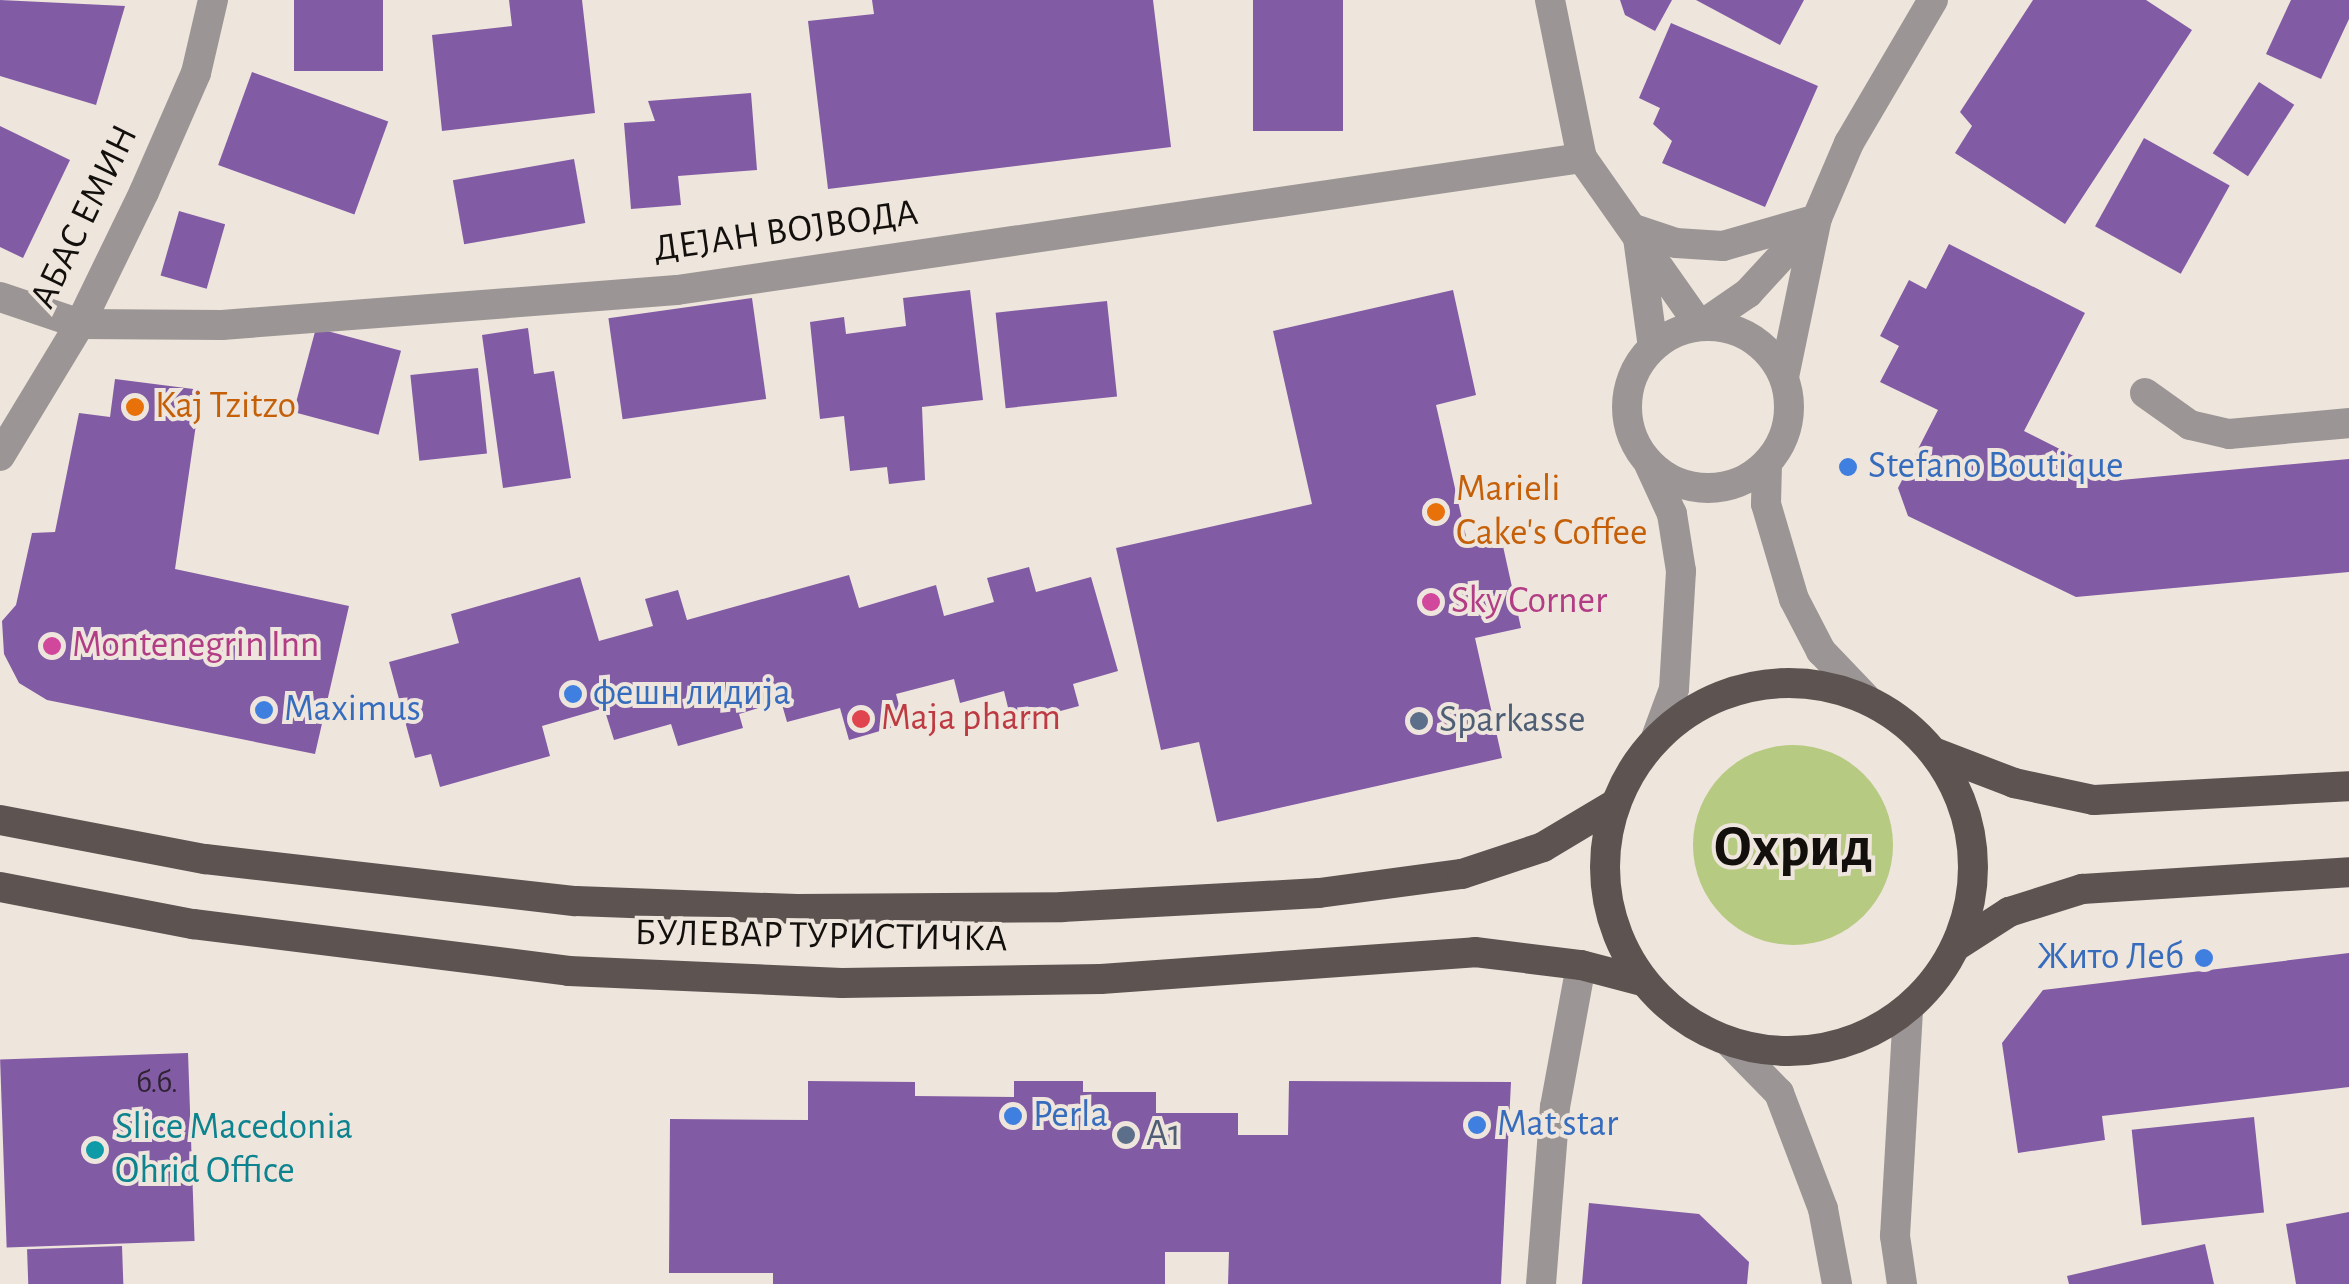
<!DOCTYPE html>
<meta charset="utf-8">
<style>
body{margin:0}
#map{position:relative;width:2349px;height:1284px;overflow:hidden;background:#eee5dc;font-family:"Alegreya Sans",sans-serif}
div>[style]{position:absolute}
[style*='--x']{left:calc(var(--x)*1px);top:calc(var(--y)*1px);width:calc(var(--w)*1px);rotate:calc(var(--a)*1deg)}
.green>*{inset:0;background:#b6ca81}
.round{border-radius:50%}
.building>*{inset:0;background:#825ba5;transform-origin:0 0}
.minor>*{height:30px;margin:-15px;padding:0 15px;transform-origin:15px;border-radius:15px;background:#9b9695}
.minor>.ring{margin:-15px;padding:0;box-sizing:content-box;background:none;border:30px solid #9b9695;border-radius:50%}
.major>*{height:30px;margin:-15px;padding:0 15px;transform-origin:15px;border-radius:15px;background:#5d5452}
.major>.ring{margin:-15px;padding:0;box-sizing:content-box;background:none;border:30px solid #5d5452;border-radius:50%}
.dots>*{width:28px;height:28px;translate:-50% -50%;box-sizing:border-box;border:5px solid #eee5dc;border-radius:50%}
span{translate:-50% -50%;white-space:nowrap;text-align:center;line-height:1.15;-webkit-text-stroke:8px #eee5dc;paint-order:stroke}
.number-label{font-size:32px;color:#2e2232}
.number-label span{-webkit-text-stroke-width:0}
.street-label{font-size:38px;color:#120f0c}
.food-label{font-size:38px;color:#c56008}
.left{translate:0 -50%;text-align:left}
.shop-label{font-size:38px;color:#366cbe}
.right{translate:-100% -50%;text-align:right}
.hotel-label{font-size:38px;color:#b23c85}
.health-label{font-size:38px;color:#be3a42}
.service-label{font-size:38px;color:#4e5e75}
.culture-label{font-size:38px;color:#0d838f}
.town-label{font-size:58px;color:#120f0c;font-weight:700}
</style>
<div id="map">
<div class="green">
<div class="round" style="left:1693px;top:745px;width:200px;height:200px"></div>
</div>
<div class="building">
<div style="clip-path:polygon(0 0,125px 6px,96px 105px,0 76px)"></div>
<div style="left:294px;top:0;width:89px;height:71px"></div>
<div style="clip-path:polygon(509px 0,582px 0,595px 113px,442px 131px,432px 35px,512px 26px)"></div>
<div style="clip-path:polygon(872px 0,1153px 0,1171px 147px,828px 189px,808px 21px,874px 14px)"></div>
<div style="left:1253px;top:0;width:90px;height:131px"></div>
<div style="clip-path:polygon(1620px 0,1672px 0,1655px 31px,1625px 15px)"></div>
<div style="clip-path:polygon(1696px 0,1804px 0,1780px 45px)"></div>
<div style="clip-path:polygon(2033px 0,2146px 0,2192px 30px,2065px 224px,1955px 153px,1972px 126px,1960px 112px)"></div>
<div style="clip-path:polygon(2291px 0,2349px 0,2349px 19px,2321px 79px,2266px 54px)"></div>
<div style="clip-path:polygon(1671px 23px,1818px 86px,1765px 207px,1662px 163px,1672px 141px,1653px 124px,1660px 108px,1639px 98px)"></div>
<div style="left:252px;top:72px;width:145px;height:99px;rotate:20deg"></div>
<div style="left:2259px;top:82px;width:42px;height:85px;rotate:33deg"></div>
<div style="clip-path:polygon(751px 93px,757px 170px,678px 176px,681px 205px,631px 209px,624px 123px,655px 121px,648px 101px)"></div>
<div style="clip-path:polygon(0 126px,70px 160px,23px 258px,0 247px)"></div>
<div style="left:2144px;top:138px;width:98px;height:101px;rotate:29deg"></div>
<div style="left:574px;top:159px;width:65px;height:123px;rotate:80deg"></div>
<div style="left:179px;top:211px;width:48px;height:67px;rotate:16deg"></div>
<div style="clip-path:polygon(1949px 244px,2085px 313px,2024px 431px,2121px 480px,2349px 459px,2349px 572px,2076px 597px,1908px 516px,1898px 488px,1938px 410px,1880px 382px,1899px 346px,1880px 336px,1909px 280px,1926px 289px)"></div>
<div style="clip-path:polygon(970px 290px,983px 400px,922px 407px,925px 480px,889px 484px,887px 467px,850px 471px,844px 416px,820px 419px,810px 322px,844px 317px,846px 334px,906px 326px,903px 298px)"></div>
<div style="clip-path:polygon(1453px 290px,1476px 395px,1436px 405px,1468px 545px,1501px 537px,1521px 628px,1475px 638px,1502px 758px,1217px 822px,1199px 742px,1161px 750px,1116px 548px,1312px 504px,1273px 331px)"></div>
<div style="left:752px;top:298px;width:102px;height:145px;rotate:82deg"></div>
<div style="left:1107px;top:301px;width:96px;height:112px;rotate:84deg"></div>
<div style="left:316px;top:328px;width:88px;height:87px;rotate:15deg"></div>
<div style="clip-path:polygon(528px 328px,534px 374px,554px 371px,571px 478px,503px 488px,482px 335px)"></div>
<div style="left:478px;top:368px;width:86px;height:68px;rotate:84deg"></div>
<div style="clip-path:polygon(115px 379px,201px 390px,175px 569px,349px 606px,315px 754px,47px 700px,19px 683px,4px 654px,2px 621px,16px 605px,32px 533px,55px 532px,79px 413px,110px 417px)"></div>
<div style="clip-path:polygon(1029px 567px,1036px 592px,1091px 577px,1118px 671px,1073px 684px,1079px 706px,1012px 724px,1004px 691px,960px 703px,954px 679px,896px 694px,904px 724px,849px 740px,840px 708px,787px 722px,781px 701px,739px 714px,743px 728px,678px 746px,671px 724px,614px 740px,604px 708px,542px 726px,550px 756px,440px 787px,431px 754px,415px 758px,389px 662px,459px 643px,451px 614px,580px 577px,599px 641px,653px 626px,645px 599px,678px 590px,687px 620px,849px 575px,859px 608px,936px 585px,944px 616px,994px 602px,987px 578px)"></div>
<div style="clip-path:polygon(2349px 953px,2349px 1087px,2102px 1116px,2105px 1140px,2018px 1153px,2002px 1043px,2043px 990px)"></div>
<div style="left:188px;top:1053px;width:188px;height:188px;rotate:88deg"></div>
<div style="clip-path:polygon(808px 1081px,915px 1082px,915px 1096px,1014px 1097px,1014px 1081px,1083px 1081px,1083px 1092px,1156px 1092px,1156px 1113px,1238px 1113px,1238px 1135px,1288px 1135px,1289px 1081px,1511px 1082px,1501px 1284px,1228px 1284px,1229px 1252px,1165px 1252px,1165px 1284px,773px 1284px,773px 1273px,669px 1273px,670px 1119px,808px 1120px)"></div>
<div style="left:2254px;top:1117px;width:96px;height:123px;rotate:84deg"></div>
<div style="clip-path:polygon(1589px 1203px,1699px 1214px,1749px 1262px,1747px 1284px,1582px 1284px)"></div>
<div style="clip-path:polygon(2349px 1212px,2349px 1284px,2296px 1284px,2286px 1224px)"></div>
<div style="clip-path:polygon(2205px 1244px,2214px 1284px,2069px 1284px,2067px 1276px)"></div>
<div style="left:122px;top:1246px;width:38px;height:95px;rotate:88deg"></div>
</div>
<div class="minor">
<div style="--x:1550;--y:0;--w:161;--a:78.6"></div>
<div style="--x:1582;--y:158;--w:205;--a:54.9"></div>
<div style="--x:1700;--y:326;--w:58;--a:-34.5"></div>
<div style="--x:1748;--y:293;--w:102;--a:-47.4"></div>
<div style="--x:1637;--y:230;--w:41;--a:18.4"></div>
<div style="--x:1676;--y:243;--w:47;--a:3.7"></div>
<div style="--x:1723;--y:246;--w:91;--a:-16"></div>
<div style="--x:1638;--y:238;--w:110;--a:82.2"></div>
<div style="--x:0;--y:297;--w:84;--a:18.6"></div>
<div style="--x:80;--y:324;--w:142;--a:0.4"></div>
<div style="--x:222;--y:325;--w:456;--a:-4.4"></div>
<div style="--x:677;--y:290;--w:915;--a:-8.3"></div>
<div class="ring" style="left:1627px;top:326px;width:132px;height:132px"></div>
<div style="--x:1784;--y:377;--w:162;--a:-78.3"></div>
<div style="--x:1817;--y:218;--w:82;--a:-66.9"></div>
<div style="--x:1849;--y:143;--w:166;--a:-59.6"></div>
<div style="--x:2145;--y:393;--w:55;--a:35.4"></div>
<div style="--x:2190;--y:425;--w:40;--a:13"></div>
<div style="--x:2229;--y:434;--w:121;--a:-5.2"></div>
<div style="--x:0;--y:456;--w:154;--a:-58.8"></div>
<div style="--x:80;--y:324;--w:147;--a:-64.1"></div>
<div style="--x:144;--y:192;--w:130;--a:-66.4"></div>
<div style="--x:196;--y:73;--w:75;--a:-76.9"></div>
<div style="--x:1767;--y:463;--w:41;--a:91.4"></div>
<div style="--x:1766;--y:504;--w:99;--a:73.6"></div>
<div style="--x:1794;--y:599;--w:59;--a:62.6"></div>
<div style="--x:1821;--y:651;--w:64;--a:46.3"></div>
<div style="--x:1649;--y:464;--w:55;--a:65.3"></div>
<div style="--x:1672;--y:514;--w:58;--a:81"></div>
<div style="--x:1681;--y:571;--w:118;--a:93.4"></div>
<div style="--x:1674;--y:689;--w:52;--a:110.2"></div>
<div style="--x:1730;--y:1043;--w:70;--a:45.6"></div>
<div style="--x:1779;--y:1093;--w:124;--a:69.2"></div>
<div style="--x:1823;--y:1209;--w:76;--a:79.4"></div>
<div style="--x:1541;--y:1284;--w:178;--a:-85.5"></div>
<div style="--x:1555;--y:1107;--w:144;--a:-79.6"></div>
<div style="--x:1902;--y:1284;--w:49;--a:-98.3"></div>
<div style="--x:1895;--y:1236;--w:227;--a:-86.7"></div>
</div>
<div class="major">
<div class="ring" style="left:1605px;top:683px;width:338px;height:338px"></div>
<div style="--x:1936;--y:753;--w:84;--a:21"></div>
<div style="--x:2014;--y:783;--w:82;--a:12"></div>
<div style="--x:2094;--y:800;--w:255;--a:-3.1"></div>
<div style="--x:0;--y:820;--w:209;--a:10.8"></div>
<div style="--x:205;--y:859;--w:373;--a:6.5"></div>
<div style="--x:576;--y:901;--w:221;--a:2.1"></div>
<div style="--x:797;--y:909;--w:265;--a:-0.4"></div>
<div style="--x:1062;--y:907;--w:257;--a:-3.1"></div>
<div style="--x:1319;--y:893;--w:144;--a:-7.6"></div>
<div style="--x:1462;--y:874;--w:85;--a:-18.4"></div>
<div style="--x:1543;--y:847;--w:84;--a:-30.8"></div>
<div style="--x:0;--y:887;--w:197;--a:10.9"></div>
<div style="--x:193;--y:924;--w:379;--a:7.1"></div>
<div style="--x:569;--y:971;--w:273;--a:2.5"></div>
<div style="--x:842;--y:983;--w:259;--a:-0.9"></div>
<div style="--x:1101;--y:979;--w:375;--a:-4.1"></div>
<div style="--x:1475;--y:952;--w:107;--a:7"></div>
<div style="--x:1581;--y:965;--w:63;--a:14.7"></div>
<div style="--x:1958;--y:945;--w:61;--a:-32.9"></div>
<div style="--x:2009;--y:912;--w:77;--a:-17.5"></div>
<div style="--x:2082;--y:889;--w:268;--a:-3.6"></div>
</div>
<div class="dots">
<div style="left:135px;top:407px;background:#e8710a"></div>
<div style="left:1848px;top:467px;background:#3f7fe0"></div>
<div style="left:1436px;top:512px;background:#e8710a"></div>
<div style="left:1431px;top:602px;background:#d1479c"></div>
<div style="left:52px;top:646px;background:#d1479c"></div>
<div style="left:573px;top:694px;background:#3f7fe0"></div>
<div style="left:264px;top:710px;background:#3f7fe0"></div>
<div style="left:861px;top:719px;background:#e0444e"></div>
<div style="left:1419px;top:721px;background:#5c6f8a"></div>
<div style="left:2204px;top:958px;background:#3f7fe0"></div>
<div style="left:1013px;top:1116px;background:#3f7fe0"></div>
<div style="left:1477px;top:1125px;background:#3f7fe0"></div>
<div style="left:1126px;top:1135px;background:#5c6f8a"></div>
<div style="left:95px;top:1150px;background:#0f9aa8"></div>
</div>
<div class="number-label">
<span style="left:157px;top:1082px">б.б.</span>
</div>
<div class="street-label">
<span style="left:85px;top:217px;rotate:-64deg">АБАС ЕМИН</span>
<span style="left:786px;top:232px;rotate:-8deg">ДЕЈАН ВОЈВОДА</span>
<span style="left:821px;top:937px;rotate:1deg">БУЛЕВАР ТУРИСТИЧКА</span>
</div>
<div class="food-label">
<span class="left" style="left:155px;top:407px">Kaj Tzitzo</span>
<span class="left" style="left:1456px;top:512px">Marieli<br>Cake's Coffee</span>
</div>
<div class="shop-label">
<span class="left" style="left:1868px;top:467px">Stefano Boutique</span>
<span class="left" style="left:593px;top:694px">фешн лидија</span>
<span class="left" style="left:284px;top:710px">Maximus</span>
<span class="right" style="left:2184px;top:958px">Жито Леб</span>
<span class="left" style="left:1033px;top:1116px">Perla</span>
<span class="left" style="left:1497px;top:1125px">Mat star</span>
</div>
<div class="hotel-label">
<span class="left" style="left:1451px;top:602px">Sky Corner</span>
<span class="left" style="left:72px;top:646px">Montenegrin Inn</span>
</div>
<div class="health-label">
<span class="left" style="left:881px;top:719px">Maja pharm</span>
</div>
<div class="service-label">
<span class="left" style="left:1439px;top:721px">Sparkasse</span>
<span class="left" style="left:1146px;top:1135px">A1</span>
</div>
<div class="culture-label">
<span class="left" style="left:115px;top:1150px">Slice Macedonia<br>Ohrid Office</span>
</div>
<div class="town-label">
<span style="left:1793px;top:848px">Охрид</span>
</div>
</div>
